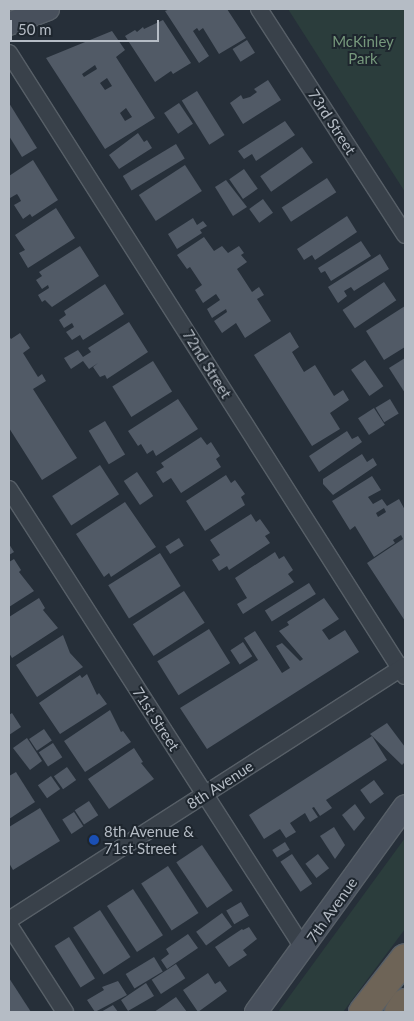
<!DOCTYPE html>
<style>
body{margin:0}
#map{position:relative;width:414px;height:1021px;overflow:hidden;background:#262f39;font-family:Lato,sans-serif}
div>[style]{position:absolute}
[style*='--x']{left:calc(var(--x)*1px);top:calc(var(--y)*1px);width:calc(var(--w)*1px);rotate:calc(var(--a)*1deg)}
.green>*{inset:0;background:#2b3d3c}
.building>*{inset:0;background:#515a66;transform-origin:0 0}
.roads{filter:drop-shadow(1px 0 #575f67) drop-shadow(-1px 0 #575f67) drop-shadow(0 1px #575f67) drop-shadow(0 -1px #575f67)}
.minor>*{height:16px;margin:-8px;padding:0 8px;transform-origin:8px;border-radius:8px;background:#39414a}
.secondary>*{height:22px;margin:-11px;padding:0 11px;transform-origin:11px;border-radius:11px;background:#48505c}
.motorway>*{height:28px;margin:-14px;padding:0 14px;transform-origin:14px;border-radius:14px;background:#6e6457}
.dots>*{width:14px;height:14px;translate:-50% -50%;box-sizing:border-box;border:2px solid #1e262e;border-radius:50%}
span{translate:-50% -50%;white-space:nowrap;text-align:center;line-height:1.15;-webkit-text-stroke:4px #1e262e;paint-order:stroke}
.park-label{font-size:15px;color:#76987c}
.street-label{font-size:15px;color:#b5bcc5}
.poi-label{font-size:15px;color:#b5bcc5}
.left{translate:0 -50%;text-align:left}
.frame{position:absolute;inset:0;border:10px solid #b5bcc5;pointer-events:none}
.scale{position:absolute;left:10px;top:20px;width:149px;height:22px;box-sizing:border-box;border:2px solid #b5bcc5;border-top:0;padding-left:6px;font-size:15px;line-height:18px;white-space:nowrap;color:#b5bcc5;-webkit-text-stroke:4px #1e262e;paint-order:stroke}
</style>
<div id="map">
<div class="green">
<div style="clip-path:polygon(288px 9px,405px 9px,405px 192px)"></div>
<div style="clip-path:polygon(405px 838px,405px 929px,343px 1012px,278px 1012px)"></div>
</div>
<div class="building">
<div style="clip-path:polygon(170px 9px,227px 9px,246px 38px,219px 54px,203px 28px,199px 31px,197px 28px,193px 31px,209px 56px,199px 63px,165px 11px)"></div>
<div style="clip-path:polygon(163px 20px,191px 63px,173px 74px,171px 71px,155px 82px,125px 36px,135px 30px,137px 32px,143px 27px,144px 29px)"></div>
<div style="clip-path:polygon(evenodd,112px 31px,125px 50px,116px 57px,155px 118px,105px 149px,46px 58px,112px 31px,95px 65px,97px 69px,84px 77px,82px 74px,95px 65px,112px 31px,107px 78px,112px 86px,105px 90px,100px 83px,107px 78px,112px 31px,126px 108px,132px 117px,125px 121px,120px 113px,126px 108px)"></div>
<div style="left:247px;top:40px;width:15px;height:17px;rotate:58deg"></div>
<div style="clip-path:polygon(268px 80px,281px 100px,243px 124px,230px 103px,241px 95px,243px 99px,250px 97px,257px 92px,254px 89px)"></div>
<div style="left:197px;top:91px;width:52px;height:18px;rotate:58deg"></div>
<div style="clip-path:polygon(9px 103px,37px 148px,22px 157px,9px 136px)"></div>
<div style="left:179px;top:103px;width:25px;height:18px;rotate:56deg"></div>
<div style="clip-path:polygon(285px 121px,295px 135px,256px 161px,252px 154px,244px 159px,238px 151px)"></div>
<div style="clip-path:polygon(138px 133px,144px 142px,147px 140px,152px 148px,119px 169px,109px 155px)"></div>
<div style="left:176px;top:144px;width:17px;height:62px;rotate:59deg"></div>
<div style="left:302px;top:147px;width:19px;height:51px;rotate:55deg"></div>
<div style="clip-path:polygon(33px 160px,58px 200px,32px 217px,30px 214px,23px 219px,14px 205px,21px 201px,19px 197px,17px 194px,10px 198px,9px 197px,9px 176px)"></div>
<div style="left:185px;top:165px;width:31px;height:55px;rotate:57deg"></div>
<div style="left:244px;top:169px;width:24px;height:18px;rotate:55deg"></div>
<div style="left:327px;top:178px;width:17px;height:54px;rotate:57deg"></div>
<div style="clip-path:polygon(226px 180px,247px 207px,233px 216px,215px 187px)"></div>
<div style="left:263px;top:199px;width:17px;height:17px;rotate:54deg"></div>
<div style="clip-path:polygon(56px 208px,75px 238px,28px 268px,19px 253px,25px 250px,15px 235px)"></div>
<div style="clip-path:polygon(347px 216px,357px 232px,315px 260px,312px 255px,304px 260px,297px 249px)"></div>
<div style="clip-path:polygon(193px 218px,197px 225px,203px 221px,207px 226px,200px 230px,202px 233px,177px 249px,168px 234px)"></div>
<div style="clip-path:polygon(204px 237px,214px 251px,222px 246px,228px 253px,239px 246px,244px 253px,241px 255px,247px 262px,237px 269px,252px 292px,259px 287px,264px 295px,257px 299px,271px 321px,245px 338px,236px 323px,222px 333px,214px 321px,227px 312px,226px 309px,212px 318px,207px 309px,220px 300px,216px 294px,203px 303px,195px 290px,202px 285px,190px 267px,187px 269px,177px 255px)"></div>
<div style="clip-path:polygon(361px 241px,371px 256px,331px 281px,325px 271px,321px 273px,318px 268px)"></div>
<div style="clip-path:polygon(80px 246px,99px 276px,52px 307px,45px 300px,42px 302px,38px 295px,49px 288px,48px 285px,42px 289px,36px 280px,42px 276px,39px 272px)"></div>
<div style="clip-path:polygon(380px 254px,389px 269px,354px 291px,351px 287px,344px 291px,347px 296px,338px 303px,328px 287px)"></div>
<div style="left:384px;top:282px;width:22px;height:50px;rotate:56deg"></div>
<div style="clip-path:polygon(105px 284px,124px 314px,83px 340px,80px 335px,72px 340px,66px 332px,74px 327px,72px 323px,64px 328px,59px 320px,66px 315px,64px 311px)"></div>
<div style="clip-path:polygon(405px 306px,405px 347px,384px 360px,366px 331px)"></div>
<div style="clip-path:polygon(129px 322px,148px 352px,107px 379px,105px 375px,100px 377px,93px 367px,98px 363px,89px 369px,83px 361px,71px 369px,64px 358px,78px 350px,83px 357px,91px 352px,88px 348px)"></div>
<div style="clip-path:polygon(290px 332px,299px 347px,292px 352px,304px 372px,315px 365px,334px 396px,343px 390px,349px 400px,330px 413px,340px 429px,312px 446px,254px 355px)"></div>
<div style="clip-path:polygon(20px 333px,30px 348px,23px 353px,38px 377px,42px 374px,46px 381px,33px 389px,77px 458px,42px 480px,9px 428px,9px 336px,11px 339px)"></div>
<div style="clip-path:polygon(405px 358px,405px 393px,389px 368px)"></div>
<div style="left:365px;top:360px;width:32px;height:17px;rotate:55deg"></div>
<div style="left:153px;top:361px;width:36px;height:48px;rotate:58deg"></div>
<div style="clip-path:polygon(178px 399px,198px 429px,156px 456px,153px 450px,147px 454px,141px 444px,138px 446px,128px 431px)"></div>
<div style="left:390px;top:399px;width:17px;height:17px;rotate:59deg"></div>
<div style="left:374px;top:408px;width:20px;height:19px;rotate:57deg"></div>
<div style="left:105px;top:421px;width:39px;height:19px;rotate:59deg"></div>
<div style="clip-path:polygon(347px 431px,352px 439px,358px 436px,362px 442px,319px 472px,309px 456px)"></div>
<div style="clip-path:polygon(201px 437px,207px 445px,211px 442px,220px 456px,216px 459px,221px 467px,181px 493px,171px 478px,163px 483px,156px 472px,164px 467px,161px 463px)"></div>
<div style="clip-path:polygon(362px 454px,367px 462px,373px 458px,377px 465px,333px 495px,323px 484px,323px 479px)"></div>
<div style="left:100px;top:465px;width:35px;height:57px;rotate:57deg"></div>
<div style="left:137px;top:472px;width:29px;height:16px;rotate:56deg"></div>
<div style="clip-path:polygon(226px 475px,231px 483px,235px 480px,245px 494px,241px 497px,245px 505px,205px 531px,186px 501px)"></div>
<div style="clip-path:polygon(evenodd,372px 476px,381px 490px,368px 497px,373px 504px,382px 499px,387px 506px,399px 499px,405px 510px,405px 621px,367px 563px,403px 539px,401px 535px,393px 540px,395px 543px,374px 557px,355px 526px,350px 530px,332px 501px,372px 476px,384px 508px,386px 512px,378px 517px,376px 513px,384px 508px)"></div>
<div style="clip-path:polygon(125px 502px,156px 547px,111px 577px,109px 573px,104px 577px,76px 534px)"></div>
<div style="clip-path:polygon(251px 514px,256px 522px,260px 519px,270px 533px,265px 536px,270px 543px,229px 570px,227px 566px,219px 571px,212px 560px,220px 555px,210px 540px)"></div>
<div style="left:179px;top:538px;width:9px;height:16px;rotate:58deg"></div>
<div style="clip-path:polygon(9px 544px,14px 552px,9px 555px)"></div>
<div style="clip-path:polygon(275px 552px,279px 559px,284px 556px,293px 570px,288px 574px,294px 582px,243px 614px,237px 604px,247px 598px,235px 578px)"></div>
<div style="left:160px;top:553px;width:39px;height:61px;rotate:58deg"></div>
<div style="clip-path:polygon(14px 559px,21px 570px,19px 572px,34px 591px,9px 607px,9px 562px)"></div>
<div style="left:309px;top:583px;width:13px;height:52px;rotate:58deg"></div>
<div style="left:184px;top:591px;width:38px;height:61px;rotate:57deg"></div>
<div style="clip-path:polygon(39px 598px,45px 608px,43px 610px,58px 628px,12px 658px,9px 653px,9px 617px)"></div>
<div style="clip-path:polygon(324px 598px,339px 619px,322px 630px,329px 640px,345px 630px,359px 652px,207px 749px,180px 708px,258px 660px,244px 638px,255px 631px,282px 673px,290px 668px,276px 646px,282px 643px,300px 661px,303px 659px,279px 631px,289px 625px,287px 622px)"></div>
<div style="left:209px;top:629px;width:40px;height:61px;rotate:58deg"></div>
<div style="clip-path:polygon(63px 635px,70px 653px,83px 667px,37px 697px,16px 665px)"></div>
<div style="left:243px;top:642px;width:17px;height:15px;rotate:57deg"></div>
<div style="clip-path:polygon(87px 674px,97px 695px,99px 693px,107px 704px,60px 734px,39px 703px,80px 675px,82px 678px)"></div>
<div style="clip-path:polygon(110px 710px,121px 732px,123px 731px,131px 742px,85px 772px,64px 741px)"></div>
<div style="clip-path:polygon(12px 713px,21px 727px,9px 735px,9px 715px)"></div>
<div style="clip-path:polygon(387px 723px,405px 747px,405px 762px,402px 765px,370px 734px)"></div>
<div style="left:44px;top:729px;width:14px;height:18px;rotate:56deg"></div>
<div style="clip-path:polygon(372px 736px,387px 760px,326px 800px,332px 808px,320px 816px,314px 807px,312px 808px,318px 817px,310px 822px,305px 813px,290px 823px,296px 832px,286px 838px,280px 829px,264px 839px,249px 815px)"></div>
<div style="clip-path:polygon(27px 738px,42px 761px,30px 770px,13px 748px)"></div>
<div style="left:53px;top:743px;width:17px;height:17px;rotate:57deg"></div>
<div style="clip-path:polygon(134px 748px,143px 762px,141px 763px,154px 779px,109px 809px,88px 779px)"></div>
<div style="left:67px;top:767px;width:16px;height:16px;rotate:55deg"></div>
<div style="clip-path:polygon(16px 772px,35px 802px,9px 819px,9px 776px)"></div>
<div style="left:51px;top:776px;width:16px;height:16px;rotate:55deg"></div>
<div style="left:374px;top:780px;width:17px;height:17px;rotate:54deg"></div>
<div style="left:89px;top:801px;width:17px;height:17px;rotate:57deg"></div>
<div style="clip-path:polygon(355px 804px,365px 818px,354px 831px,342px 815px)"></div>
<div style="clip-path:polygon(40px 808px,60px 841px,13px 870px,9px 863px,9px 827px)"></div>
<div style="left:74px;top:812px;width:17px;height:14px;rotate:57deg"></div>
<div style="clip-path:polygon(334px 827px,345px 845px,335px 859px,320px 836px)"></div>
<div style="left:285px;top:842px;width:9px;height:15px;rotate:58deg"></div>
<div style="left:202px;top:845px;width:55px;height:31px;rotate:56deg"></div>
<div style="left:292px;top:854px;width:36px;height:14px;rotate:56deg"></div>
<div style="left:318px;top:854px;width:18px;height:16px;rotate:52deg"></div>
<div style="left:168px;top:866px;width:56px;height:32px;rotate:57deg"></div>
<div style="left:133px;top:889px;width:55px;height:31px;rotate:57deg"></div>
<div style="left:241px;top:902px;width:16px;height:17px;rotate:60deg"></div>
<div style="left:100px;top:910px;width:56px;height:32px;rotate:57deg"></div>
<div style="left:222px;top:913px;width:17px;height:32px;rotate:54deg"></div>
<div style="clip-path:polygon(249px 927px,257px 939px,243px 950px,247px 955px,229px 967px,215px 947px,242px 929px,243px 930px)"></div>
<div style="clip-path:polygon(188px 934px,198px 948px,167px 969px,161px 960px,169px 954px,166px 949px)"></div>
<div style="left:69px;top:937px;width:49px;height:17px;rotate:58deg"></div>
<div style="left:154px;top:957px;width:17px;height:33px;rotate:59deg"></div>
<div style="left:176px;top:964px;width:17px;height:29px;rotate:57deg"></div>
<div style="clip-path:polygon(208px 973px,215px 984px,220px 981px,227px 991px,198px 1012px,183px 990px)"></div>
<div style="clip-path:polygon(9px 978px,31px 1012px,9px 1012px)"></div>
<div style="clip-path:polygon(118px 981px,127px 995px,95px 1012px,87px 1000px,104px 990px,102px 987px)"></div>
<div style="clip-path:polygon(146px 983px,154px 996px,128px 1011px,121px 1000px)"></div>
<div style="clip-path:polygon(176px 997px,187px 1012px,154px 1012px,163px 1006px)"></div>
<div style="clip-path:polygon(113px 1005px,118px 1012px,101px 1012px)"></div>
</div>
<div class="roads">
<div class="minor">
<div style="--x:259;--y:9;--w:269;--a:57.1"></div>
<div style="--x:9;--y:53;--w:738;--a:57.56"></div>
<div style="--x:9;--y:489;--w:546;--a:57.33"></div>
<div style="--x:9;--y:920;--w:470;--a:-32.7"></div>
<div style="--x:9;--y:925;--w:103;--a:57.2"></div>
</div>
<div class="secondary">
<div style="--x:9;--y:24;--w:42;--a:-21"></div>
<div style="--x:256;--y:1012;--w:254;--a:-54.1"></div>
</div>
<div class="motorway">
<div style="--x:363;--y:1012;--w:68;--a:-52.1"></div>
<div style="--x:399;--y:1012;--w:11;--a:-56"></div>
</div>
</div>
<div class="dots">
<div style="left:94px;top:840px;background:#1a4fb4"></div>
</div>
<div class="park-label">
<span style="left:363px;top:50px">McKinley<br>Park</span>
</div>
<div class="street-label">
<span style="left:332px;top:122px;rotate:57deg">73rd Street</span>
<span style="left:207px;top:364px;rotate:58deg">72nd Street</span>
<span style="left:156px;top:719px;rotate:57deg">71st Street</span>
<span style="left:220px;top:785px;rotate:-33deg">8th Avenue</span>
<span style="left:332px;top:910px;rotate:-55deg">7th Avenue</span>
</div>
<div class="poi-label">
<span class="left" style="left:104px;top:840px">8th Avenue &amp;<br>71st Street</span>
</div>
<div class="frame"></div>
<div class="scale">50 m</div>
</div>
